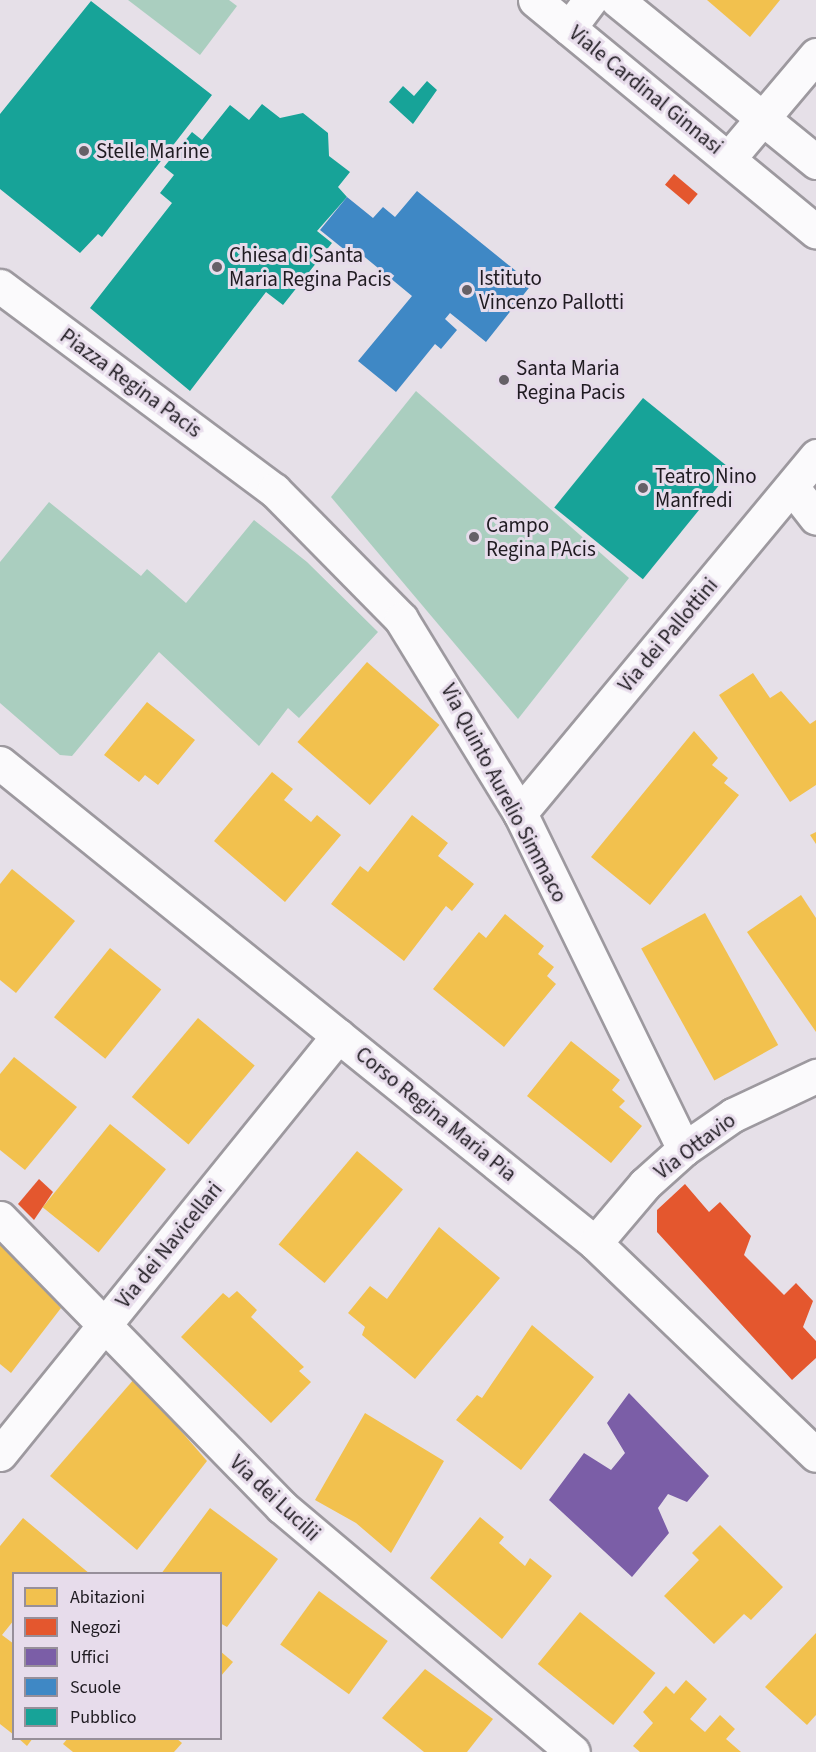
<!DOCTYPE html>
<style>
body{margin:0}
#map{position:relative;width:816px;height:1752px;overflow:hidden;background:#e6e0e8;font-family:"Source Sans 3",sans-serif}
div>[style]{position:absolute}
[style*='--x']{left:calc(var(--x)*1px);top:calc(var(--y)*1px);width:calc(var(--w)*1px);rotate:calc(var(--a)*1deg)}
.green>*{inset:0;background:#aacebf}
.homes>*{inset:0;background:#f2c14e;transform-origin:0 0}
.shops>*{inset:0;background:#e4572e;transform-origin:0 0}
.offices>*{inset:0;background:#7b5ea7}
.schools>*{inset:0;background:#3f88c5}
.public>*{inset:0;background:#17a398;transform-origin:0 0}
.roads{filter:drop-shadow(2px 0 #9d999f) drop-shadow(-2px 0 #9d999f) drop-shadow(0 2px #9d999f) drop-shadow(0 -2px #9d999f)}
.minor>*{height:33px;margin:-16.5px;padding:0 16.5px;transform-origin:16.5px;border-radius:16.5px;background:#fbfafc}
.dots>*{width:16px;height:16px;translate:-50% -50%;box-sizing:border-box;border:3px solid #e7dceb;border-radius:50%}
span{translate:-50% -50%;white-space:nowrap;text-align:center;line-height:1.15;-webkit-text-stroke:6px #e7dceb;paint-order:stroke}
.street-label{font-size:21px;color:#1f1b21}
.poi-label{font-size:21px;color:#1f1b21}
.left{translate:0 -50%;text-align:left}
.legend{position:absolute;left:12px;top:1572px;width:210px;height:168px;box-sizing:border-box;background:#e7dceb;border:2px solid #978f9a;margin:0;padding:8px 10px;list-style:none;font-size:18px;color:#1f1b21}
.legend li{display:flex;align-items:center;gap:12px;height:30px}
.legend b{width:30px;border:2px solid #978f9a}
</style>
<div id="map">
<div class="green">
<div style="clip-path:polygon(128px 0,229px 0,237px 6px,200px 55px)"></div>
<div style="clip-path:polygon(416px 391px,629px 578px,518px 719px,331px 497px)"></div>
<div style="clip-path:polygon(49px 502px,141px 576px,147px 569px,186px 603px,254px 520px,307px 562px,378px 632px,299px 718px,288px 708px,259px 746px,159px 652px,72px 756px,60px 755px,0 703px,0 562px)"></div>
</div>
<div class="homes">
<div style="clip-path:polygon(707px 0,780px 0,750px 37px)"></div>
<div style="left:367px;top:662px;width:96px;height:106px;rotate:41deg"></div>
<div style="clip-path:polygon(753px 673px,770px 698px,781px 691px,810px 724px,816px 720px,816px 785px,790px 802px,719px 695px)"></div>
<div style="clip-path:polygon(147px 702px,195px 740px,158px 785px,145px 775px,139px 782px,104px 755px)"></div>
<div style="clip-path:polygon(694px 731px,718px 758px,712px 765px,728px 778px,724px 783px,739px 795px,650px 905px,591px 857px)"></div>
<div style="clip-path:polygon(272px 772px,293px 789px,284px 800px,311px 822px,317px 815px,341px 835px,285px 902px,214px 841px)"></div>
<div style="clip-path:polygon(412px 815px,448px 843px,438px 856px,474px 884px,452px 911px,446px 906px,404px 961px,331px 904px,360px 866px,368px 872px)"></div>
<div style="clip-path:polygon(816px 832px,816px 844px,810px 835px)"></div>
<div style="clip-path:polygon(12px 869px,75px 921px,16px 993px,0 980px,0 884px)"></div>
<div style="clip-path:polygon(801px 895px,816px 918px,816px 1032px,747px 932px)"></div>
<div style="left:705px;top:913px;width:151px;height:73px;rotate:61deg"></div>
<div style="clip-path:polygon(505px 914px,544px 946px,538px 954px,554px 967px,547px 976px,556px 984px,504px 1047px,433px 989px,479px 932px,486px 938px)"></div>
<div style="left:110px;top:948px;width:66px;height:89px;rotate:39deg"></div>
<div style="left:198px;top:1018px;width:74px;height:103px;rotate:40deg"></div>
<div style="clip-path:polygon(571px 1041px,620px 1080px,612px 1090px,625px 1101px,619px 1107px,642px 1126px,611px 1163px,527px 1096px)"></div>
<div style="clip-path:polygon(14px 1057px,77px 1107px,25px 1170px,0 1150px,0 1074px)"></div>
<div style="left:110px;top:1124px;width:72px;height:107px;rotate:39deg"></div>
<div style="left:357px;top:1151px;width:60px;height:122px;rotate:40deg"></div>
<div style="clip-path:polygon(439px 1227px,500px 1278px,415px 1379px,362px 1335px,365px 1327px,348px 1313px,370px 1286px,387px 1299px)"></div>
<div style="clip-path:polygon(0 1242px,61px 1308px,11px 1373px,0 1364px)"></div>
<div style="clip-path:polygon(237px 1291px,257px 1310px,251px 1317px,304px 1367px,299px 1371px,311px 1382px,271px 1423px,181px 1337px,223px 1293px,229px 1298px)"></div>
<div style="clip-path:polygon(532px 1325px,594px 1377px,521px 1470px,456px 1420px,477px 1395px,482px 1398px)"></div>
<div style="clip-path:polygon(135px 1378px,207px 1461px,137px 1550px,50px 1476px)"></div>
<div style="clip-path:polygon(365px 1413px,444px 1461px,391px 1553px,356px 1523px,315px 1500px)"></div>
<div style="clip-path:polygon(210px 1508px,278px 1559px,227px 1627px,220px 1623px,220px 1574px,161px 1574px)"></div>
<div style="clip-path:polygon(480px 1517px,504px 1537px,499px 1543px,525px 1566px,530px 1558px,552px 1576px,502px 1639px,430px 1578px)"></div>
<div style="clip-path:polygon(23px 1518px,90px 1574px,14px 1574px,14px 1620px,2px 1635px,14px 1644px,14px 1735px,0 1724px,0 1546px)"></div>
<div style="clip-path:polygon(720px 1525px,783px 1587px,751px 1620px,744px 1614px,714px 1644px,664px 1596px,699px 1560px,692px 1553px)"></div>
<div style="left:319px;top:1591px;width:85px;height:66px;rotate:36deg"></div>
<div style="left:580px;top:1612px;width:97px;height:67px;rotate:39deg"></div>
<div style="clip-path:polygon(816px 1633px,816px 1715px,807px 1725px,765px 1687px)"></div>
<div style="clip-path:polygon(220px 1651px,233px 1662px,220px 1677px)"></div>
<div style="clip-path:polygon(425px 1669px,493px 1719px,467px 1752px,424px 1752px,382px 1718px)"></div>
<div style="clip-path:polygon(686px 1680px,707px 1699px,690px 1719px,705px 1732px,720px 1715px,735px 1729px,726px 1739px,741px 1752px,640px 1752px,633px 1746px,653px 1723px,643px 1712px,666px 1686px,674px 1694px)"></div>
<div style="clip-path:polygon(18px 1738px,33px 1738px,27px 1746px)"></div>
<div style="clip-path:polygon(68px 1738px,176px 1738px,182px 1743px,174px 1752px,73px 1752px,63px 1744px)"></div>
</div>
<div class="shops">
<div style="left:674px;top:174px;width:31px;height:14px;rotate:40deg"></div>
<div style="clip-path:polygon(39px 1179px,53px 1192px,34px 1220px,18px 1204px)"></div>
<div style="clip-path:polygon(685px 1184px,709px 1212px,720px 1202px,751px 1236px,744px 1255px,784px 1295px,796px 1283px,813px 1301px,803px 1327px,816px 1341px,816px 1358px,792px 1380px,657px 1232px,657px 1210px)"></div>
</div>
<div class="offices">
<div style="clip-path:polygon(629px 1393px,709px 1476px,687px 1502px,668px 1494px,658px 1508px,669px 1533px,632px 1577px,549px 1500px,584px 1453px,611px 1470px,625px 1453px,607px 1423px)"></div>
</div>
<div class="schools">
<div style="clip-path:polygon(417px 191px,532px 284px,486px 342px,450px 313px,445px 319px,457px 330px,441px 349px,435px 344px,396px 392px,358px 361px,412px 296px,355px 249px,351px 255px,320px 230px,347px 197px,373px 218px,383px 207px,395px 217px)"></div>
</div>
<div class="public">
<div style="clip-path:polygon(91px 1px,212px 95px,102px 237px,98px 234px,80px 253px,0 189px,0 114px)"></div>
<div style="clip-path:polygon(427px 81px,437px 90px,413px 124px,389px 102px,403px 86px,414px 96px)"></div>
<div style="clip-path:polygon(262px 104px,280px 118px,303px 113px,328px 133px,329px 156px,350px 172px,338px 187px,347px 197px,317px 231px,332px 243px,283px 305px,266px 292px,190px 391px,90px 308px,172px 203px,160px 193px,174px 175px,164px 167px,192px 132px,202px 140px,230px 105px,249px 120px)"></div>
<div style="left:643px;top:398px;width:114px;height:141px;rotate:39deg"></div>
</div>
<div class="roads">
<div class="minor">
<div style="--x:535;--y:0;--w:364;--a:39.5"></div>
<div style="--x:617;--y:0;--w:257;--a:39.1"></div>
<div style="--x:569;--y:28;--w:35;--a:-53"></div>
<div style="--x:729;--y:158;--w:135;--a:-49.8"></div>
<div style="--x:0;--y:286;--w:342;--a:36.7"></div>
<div style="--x:274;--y:490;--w:181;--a:45.4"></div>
<div style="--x:401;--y:619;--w:228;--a:58.5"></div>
<div style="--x:520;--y:813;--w:374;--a:64"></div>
<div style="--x:792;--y:487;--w:39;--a:52"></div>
<div style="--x:0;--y:763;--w:764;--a:38.89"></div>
<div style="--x:595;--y:1243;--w:306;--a:43.8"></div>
<div style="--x:520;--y:813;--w:464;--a:-50.3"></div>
<div style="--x:0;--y:1218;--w:404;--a:45.7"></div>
<div style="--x:282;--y:1507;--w:380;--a:40.1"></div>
<div style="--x:595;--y:1243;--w:77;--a:-49.7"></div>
<div style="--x:645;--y:1184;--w:52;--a:-41.9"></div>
<div style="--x:684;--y:1149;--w:60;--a:-34.8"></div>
<div style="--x:733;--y:1115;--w:92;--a:-25.2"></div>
<div style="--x:0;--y:1454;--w:538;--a:-51.04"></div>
</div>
</div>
<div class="dots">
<div style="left:84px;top:151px;background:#656067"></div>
<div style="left:217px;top:267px;background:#656067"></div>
<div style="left:467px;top:290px;background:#656067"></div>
<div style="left:504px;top:380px;background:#656067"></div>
<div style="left:643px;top:488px;background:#656067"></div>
<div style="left:474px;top:537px;background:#656067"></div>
</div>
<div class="street-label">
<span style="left:646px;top:90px;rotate:39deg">Viale Cardinal Ginnasi</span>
<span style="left:131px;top:383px;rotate:36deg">Piazza Regina Pacis</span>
<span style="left:668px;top:635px;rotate:-50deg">Via dei Pallottini</span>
<span style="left:504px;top:793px;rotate:62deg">Via Quinto Aurelio Simmaco</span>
<span style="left:436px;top:1114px;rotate:39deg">Corso Regina Maria Pia</span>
<span style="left:695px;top:1146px;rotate:-37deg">Via Ottavio</span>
<span style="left:169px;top:1245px;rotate:-51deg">Via dei Navicellari</span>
<span style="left:275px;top:1498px;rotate:43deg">Via dei Lucilii</span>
</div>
<div class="poi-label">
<span class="left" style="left:96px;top:151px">Stelle Marine</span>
<span class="left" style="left:229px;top:267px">Chiesa di Santa<br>Maria Regina Pacis</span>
<span class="left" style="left:479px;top:290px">Istituto<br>Vincenzo Pallotti</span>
<span class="left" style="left:516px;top:380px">Santa Maria<br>Regina Pacis</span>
<span class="left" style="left:655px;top:488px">Teatro Nino<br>Manfredi</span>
<span class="left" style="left:486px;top:537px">Campo<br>Regina PAcis</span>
</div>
<ul class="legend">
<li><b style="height:16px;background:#f2c14e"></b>Abitazioni</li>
<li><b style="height:16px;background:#e4572e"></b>Negozi</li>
<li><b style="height:16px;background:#7b5ea7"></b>Uffici</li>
<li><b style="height:16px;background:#3f88c5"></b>Scuole</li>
<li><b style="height:16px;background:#17a398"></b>Pubblico</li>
</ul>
</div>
